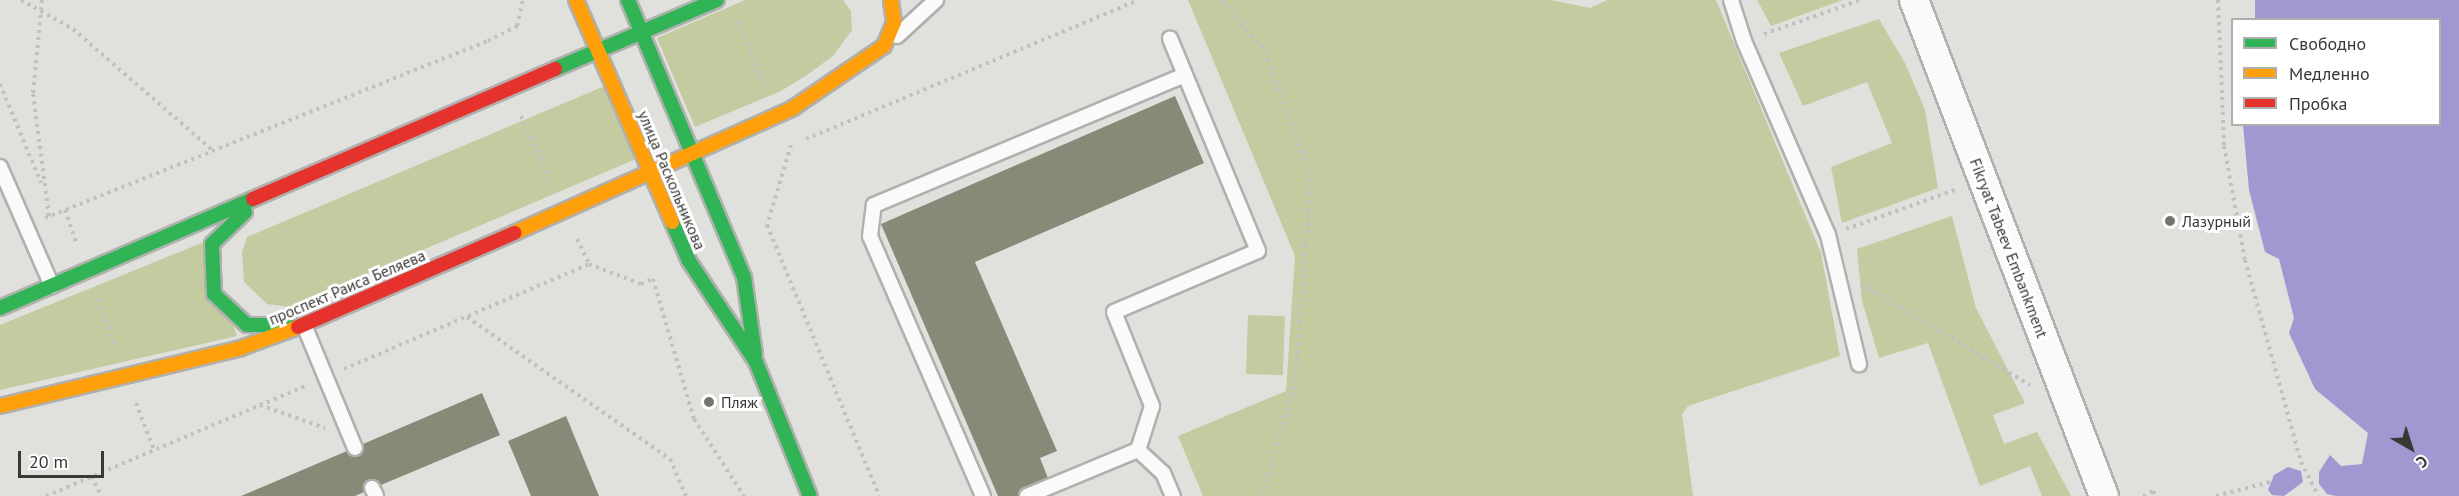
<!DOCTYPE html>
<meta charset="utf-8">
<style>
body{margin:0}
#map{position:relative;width:2459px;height:496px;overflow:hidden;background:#e0e1dd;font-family:"PT Sans",sans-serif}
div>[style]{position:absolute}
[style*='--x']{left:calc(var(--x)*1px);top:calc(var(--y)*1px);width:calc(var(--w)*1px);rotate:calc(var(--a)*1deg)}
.green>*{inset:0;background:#c4cba0;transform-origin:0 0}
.water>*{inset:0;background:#a397d1}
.building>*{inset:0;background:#888a78}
.path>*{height:4px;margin-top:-2px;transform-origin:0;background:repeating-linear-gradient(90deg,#c0c0c0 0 3px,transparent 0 7.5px)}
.roads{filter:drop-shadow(2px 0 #b0b1ae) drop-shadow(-2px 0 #b0b1ae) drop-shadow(0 2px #b0b1ae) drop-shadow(0 -2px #b0b1ae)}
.lane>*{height:14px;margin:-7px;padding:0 7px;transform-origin:7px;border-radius:7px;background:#fafafa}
.street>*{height:28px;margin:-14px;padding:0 14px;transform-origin:14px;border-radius:14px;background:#fafafa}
.fast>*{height:14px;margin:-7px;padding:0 7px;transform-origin:7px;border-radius:7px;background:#30b455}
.slow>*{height:14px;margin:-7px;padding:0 7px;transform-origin:7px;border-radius:7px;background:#ff9f0a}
.jam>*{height:14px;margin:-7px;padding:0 7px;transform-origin:7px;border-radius:7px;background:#e5322d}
.dots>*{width:16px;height:16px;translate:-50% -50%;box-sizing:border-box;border:3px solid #fff;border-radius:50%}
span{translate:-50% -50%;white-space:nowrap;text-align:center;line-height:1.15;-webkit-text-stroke:6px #fff;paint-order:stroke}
.street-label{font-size:16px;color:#383835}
.poi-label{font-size:16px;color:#383835}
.left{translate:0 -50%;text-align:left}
.legend{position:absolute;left:2231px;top:18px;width:210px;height:108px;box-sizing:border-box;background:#fff;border:2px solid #afafae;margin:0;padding:8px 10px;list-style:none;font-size:18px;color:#383835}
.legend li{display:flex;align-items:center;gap:12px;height:30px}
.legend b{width:30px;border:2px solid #afafae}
.north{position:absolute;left:2381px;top:418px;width:60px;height:60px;-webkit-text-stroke:4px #fff;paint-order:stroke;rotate:141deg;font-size:16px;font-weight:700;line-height:24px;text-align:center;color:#383835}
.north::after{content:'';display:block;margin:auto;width:21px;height:27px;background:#383835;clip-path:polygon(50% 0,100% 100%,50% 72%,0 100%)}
.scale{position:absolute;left:18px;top:451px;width:86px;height:27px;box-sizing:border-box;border:3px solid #383835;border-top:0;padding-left:8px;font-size:18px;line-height:21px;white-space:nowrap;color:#383835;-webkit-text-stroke:4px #fff;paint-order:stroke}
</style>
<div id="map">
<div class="green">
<div style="clip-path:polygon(745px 0,843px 0,851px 11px,852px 30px,833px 56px,807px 75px,781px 91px,695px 127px,657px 38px)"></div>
<div style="clip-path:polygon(1188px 0,1551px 0,1590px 8px,1607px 0,1716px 0,1821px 253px,1840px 356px,1688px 406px,1682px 414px,1693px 496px,1203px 496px,1178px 436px,1286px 391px,1295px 256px)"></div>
<div style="clip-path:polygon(1757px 0,1843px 0,1771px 26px)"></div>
<div style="clip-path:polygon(1879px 19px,1905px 63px,1925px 110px,1938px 188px,1842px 223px,1831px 167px,1892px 143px,1867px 82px,1803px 106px,1779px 53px)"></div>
<div style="clip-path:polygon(607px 85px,636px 159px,289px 307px,267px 304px,244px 282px,242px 252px,247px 237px)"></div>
<div style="clip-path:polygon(1952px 216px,1976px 308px,2025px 403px,1993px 415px,2004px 444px,2037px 432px,2071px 496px,2042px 496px,2030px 466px,1980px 486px,1928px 343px,1879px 358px,1862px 301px,1857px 249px)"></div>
<div style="clip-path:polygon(204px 242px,237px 336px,0 390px,0 325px)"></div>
<div style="left:1248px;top:315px;width:37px;height:59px;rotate:2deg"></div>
</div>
<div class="water">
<div style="clip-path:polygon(2255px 0,2459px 0,2459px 496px,2336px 496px,2327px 494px,2319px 484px,2319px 472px,2330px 455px,2341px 466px,2362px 464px,2368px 433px,2315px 389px,2289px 333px,2294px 318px,2279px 259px,2265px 252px,2249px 190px,2243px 125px,2440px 124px,2440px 20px,2255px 19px)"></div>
<div style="clip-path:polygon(2288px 467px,2301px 471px,2303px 482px,2284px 496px,2272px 495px,2268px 490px,2274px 475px)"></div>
</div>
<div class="building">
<div style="clip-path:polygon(1175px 96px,1204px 163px,975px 262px,1057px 451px,1040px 458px,1048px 478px,1023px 488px,1018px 496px,998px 496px,881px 224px)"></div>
<div style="clip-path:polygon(482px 393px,500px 435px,381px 485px,369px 480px,364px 492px,355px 496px,241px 496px,347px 451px,359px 456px,363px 444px)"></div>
<div style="clip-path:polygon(566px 416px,599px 496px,531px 496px,508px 441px)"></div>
</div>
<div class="path">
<div style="--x:21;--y:0;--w:60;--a:29.1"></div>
<div style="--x:73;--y:29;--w:183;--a:41"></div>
<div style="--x:42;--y:0;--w:94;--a:95.5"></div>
<div style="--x:33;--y:94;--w:123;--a:82.5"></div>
<div style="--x:1222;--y:0;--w:67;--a:50.4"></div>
<div style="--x:1265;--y:52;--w:134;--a:69.9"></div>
<div style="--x:1311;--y:178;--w:209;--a:94.4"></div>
<div style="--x:1295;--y:386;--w:115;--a:107.2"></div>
<div style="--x:2218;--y:0;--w:146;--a:87.6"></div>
<div style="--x:2224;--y:146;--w:116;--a:79.6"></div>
<div style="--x:2245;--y:260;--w:210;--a:74.5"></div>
<div style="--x:2301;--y:462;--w:38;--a:63"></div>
<div style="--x:738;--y:22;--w:71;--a:66.7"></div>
<div style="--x:1764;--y:34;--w:102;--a:-19.5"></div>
<div style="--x:0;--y:84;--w:107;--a:67.5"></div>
<div style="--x:521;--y:116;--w:73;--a:65.9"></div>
<div style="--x:806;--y:139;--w:360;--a:-22.7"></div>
<div style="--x:791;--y:145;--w:84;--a:106.7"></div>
<div style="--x:767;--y:225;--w:293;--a:67.5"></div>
<div style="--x:65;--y:210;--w:34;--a:71"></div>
<div style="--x:45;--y:218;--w:477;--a:-21.8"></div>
<div style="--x:488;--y:41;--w:33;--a:-27"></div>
<div style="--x:517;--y:26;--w:27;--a:-77"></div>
<div style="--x:1846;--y:229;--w:118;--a:-19.8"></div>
<div style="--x:577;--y:239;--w:28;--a:64"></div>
<div style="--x:589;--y:264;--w:56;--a:21"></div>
<div style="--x:641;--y:284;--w:13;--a:-23"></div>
<div style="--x:653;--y:279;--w:146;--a:73.7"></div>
<div style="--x:694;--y:419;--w:92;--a:57"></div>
<div style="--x:1861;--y:284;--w:197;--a:30.9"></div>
<div style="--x:97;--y:299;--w:53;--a:68.8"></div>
<div style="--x:467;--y:317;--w:248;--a:35"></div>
<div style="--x:670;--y:459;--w:40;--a:66.6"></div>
<div style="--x:344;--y:369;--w:267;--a:-23.2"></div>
<div style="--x:136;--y:403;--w:50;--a:69"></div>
<div style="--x:260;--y:405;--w:69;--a:19.5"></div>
<div style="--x:92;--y:476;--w:22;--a:66"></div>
<div style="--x:46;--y:496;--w:284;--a:-23"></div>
<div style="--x:2143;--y:496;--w:11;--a:-27"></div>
<div style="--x:2153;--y:491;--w:5;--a:68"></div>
<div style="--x:2216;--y:496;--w:60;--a:-14.5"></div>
</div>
<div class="roads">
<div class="lane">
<div style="--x:1731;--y:0;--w:43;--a:72.4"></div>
<div style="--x:1744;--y:41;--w:211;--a:66.6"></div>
<div style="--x:1828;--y:235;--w:133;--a:76.5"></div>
<div style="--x:897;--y:36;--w:53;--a:-42.7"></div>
<div style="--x:0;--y:167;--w:130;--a:66.4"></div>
<div style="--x:304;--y:325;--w:133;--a:67.5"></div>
<div style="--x:1138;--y:450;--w:46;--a:-72.3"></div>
<div style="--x:1152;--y:406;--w:101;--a:-112"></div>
<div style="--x:1114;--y:312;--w:156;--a:-23"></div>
<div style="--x:1258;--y:251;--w:230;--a:-112.5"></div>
<div style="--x:372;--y:488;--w:9;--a:63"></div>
<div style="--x:983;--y:496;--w:283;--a:-113.5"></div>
<div style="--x:870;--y:236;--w:31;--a:-83"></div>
<div style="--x:874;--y:205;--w:337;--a:-22.7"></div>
<div style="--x:1027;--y:496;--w:120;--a:-22.5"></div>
<div style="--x:1138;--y:450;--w:34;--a:43"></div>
<div style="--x:1163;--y:473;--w:25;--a:67"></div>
</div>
<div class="street">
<div style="--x:1914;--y:0;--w:531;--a:69.04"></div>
</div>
<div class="fast">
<div style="--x:628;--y:0;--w:300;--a:67.3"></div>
<div style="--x:744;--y:277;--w:78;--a:81.9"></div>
<div style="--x:555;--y:69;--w:176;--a:-23.1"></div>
<div style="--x:245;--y:212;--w:46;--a:135.9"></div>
<div style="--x:212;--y:244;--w:50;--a:87.7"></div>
<div style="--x:214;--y:294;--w:45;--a:43.2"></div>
<div style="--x:247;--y:325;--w:41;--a:0"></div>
<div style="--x:672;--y:222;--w:43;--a:66.4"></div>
<div style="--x:689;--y:261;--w:121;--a:56.4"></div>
<div style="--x:756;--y:362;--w:144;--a:68.1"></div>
<div style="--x:0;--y:308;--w:275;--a:-23.3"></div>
</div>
<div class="slow">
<div style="--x:576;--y:0;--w:242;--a:66.6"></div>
<div style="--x:514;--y:233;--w:306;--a:-24.1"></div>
<div style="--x:793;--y:108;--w:110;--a:-34.3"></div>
<div style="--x:884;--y:46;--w:26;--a:-67"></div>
<div style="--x:894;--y:22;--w:22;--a:-98"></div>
<div style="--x:0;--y:406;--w:248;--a:-13.5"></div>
<div style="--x:241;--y:348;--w:61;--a:-20.2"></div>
</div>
<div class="jam">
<div style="--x:253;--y:199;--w:329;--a:-23.3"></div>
<div style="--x:298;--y:327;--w:236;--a:-23.5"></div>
</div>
</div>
<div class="dots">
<div style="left:2170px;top:221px;background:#737370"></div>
<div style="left:709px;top:402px;background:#737370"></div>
</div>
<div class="street-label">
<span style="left:672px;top:180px;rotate:67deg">улица Раскольникова</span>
<span style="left:2009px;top:248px;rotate:69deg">Fikryat Tabeev Embankment</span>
<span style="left:347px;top:287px;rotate:-23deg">проспект Раиса Беляева</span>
</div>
<div class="poi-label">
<span class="left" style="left:2182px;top:221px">Лазурный</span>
<span class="left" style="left:721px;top:402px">Пляж</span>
</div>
<ul class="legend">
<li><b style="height:8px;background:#30b455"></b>Свободно</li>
<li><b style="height:8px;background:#ff9f0a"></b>Медленно</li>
<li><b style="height:8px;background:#e5322d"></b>Пробка</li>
</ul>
<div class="north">С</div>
<div class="scale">20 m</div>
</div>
